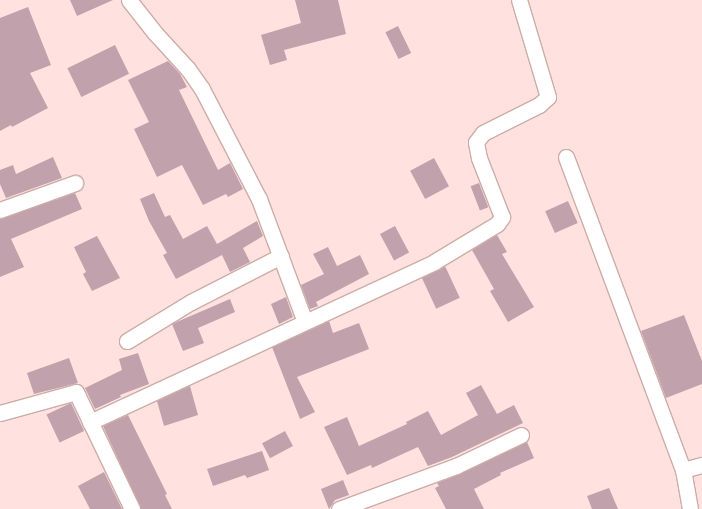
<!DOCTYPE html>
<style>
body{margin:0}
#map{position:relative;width:702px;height:509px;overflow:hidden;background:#ffe2df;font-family:"Roboto Condensed",sans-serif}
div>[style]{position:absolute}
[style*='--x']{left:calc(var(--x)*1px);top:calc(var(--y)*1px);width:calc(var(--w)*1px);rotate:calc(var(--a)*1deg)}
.building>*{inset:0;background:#c0a1ac;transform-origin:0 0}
.roads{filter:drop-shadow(1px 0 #cdaca8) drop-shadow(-1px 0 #cdaca8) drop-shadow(0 1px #cdaca8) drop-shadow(0 -1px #cdaca8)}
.minor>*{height:15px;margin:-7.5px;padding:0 7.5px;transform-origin:7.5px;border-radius:7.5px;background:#fff}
span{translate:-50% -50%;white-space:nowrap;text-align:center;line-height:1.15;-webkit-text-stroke:4px #fff;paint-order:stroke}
</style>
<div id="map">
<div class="building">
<div style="clip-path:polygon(70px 0,113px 0,77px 16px)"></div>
<div style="clip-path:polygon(295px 0,338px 0,346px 34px,284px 50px,287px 60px,270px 65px,261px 35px,301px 23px)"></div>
<div style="clip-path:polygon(28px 7px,51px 65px,30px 73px,48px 108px,12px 127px,11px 125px,0 131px,0 18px)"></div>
<div style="left:398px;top:26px;width:30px;height:14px;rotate:64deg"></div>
<div style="left:115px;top:45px;width:32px;height:53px;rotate:64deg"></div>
<div style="clip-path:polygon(168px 61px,180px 74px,187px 87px,179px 90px,218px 170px,230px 163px,243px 189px,228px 197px,226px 194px,203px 205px,182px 165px,157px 177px,134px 129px,149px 122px,128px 80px)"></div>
<div style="clip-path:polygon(53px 157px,62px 178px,6px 198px,0 184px,0 170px,13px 165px,16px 174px)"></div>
<div style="left:434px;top:158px;width:32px;height:27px;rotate:62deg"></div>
<div style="left:479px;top:183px;width:26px;height:9px;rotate:69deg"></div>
<div style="clip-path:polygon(75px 193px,82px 209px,11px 239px,24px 267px,0 277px,0 219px)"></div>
<div style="clip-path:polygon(154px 193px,165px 217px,170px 215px,183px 239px,207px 226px,217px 244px,257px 221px,263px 236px,243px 248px,250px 262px,230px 272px,222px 255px,176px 279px,163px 255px,167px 253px,149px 221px,140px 199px)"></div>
<div style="left:568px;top:201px;width:24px;height:25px;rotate:66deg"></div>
<div style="left:395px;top:226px;width:30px;height:17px;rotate:62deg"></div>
<div style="clip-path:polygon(497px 235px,507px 252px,502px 254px,534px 307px,508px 322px,490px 291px,494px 289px,472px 250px)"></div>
<div style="clip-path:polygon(97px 236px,120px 278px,92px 291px,83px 274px,86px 272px,74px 247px)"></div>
<div style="clip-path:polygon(328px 247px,337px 266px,360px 255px,369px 274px,316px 302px,318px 306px,310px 309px,301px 285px,324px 274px,313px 254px)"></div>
<div style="left:445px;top:266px;width:35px;height:26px;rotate:65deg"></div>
<div style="clip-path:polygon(286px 297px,293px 317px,279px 324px,271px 304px)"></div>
<div style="clip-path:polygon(230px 299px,235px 312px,198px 328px,204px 343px,183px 351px,172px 324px)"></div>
<div style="clip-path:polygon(684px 315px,702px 361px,702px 384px,666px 398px,641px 331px)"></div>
<div style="clip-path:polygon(329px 321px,333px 333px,359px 323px,369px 349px,297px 377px,315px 412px,300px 419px,272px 347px)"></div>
<div style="clip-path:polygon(138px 353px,149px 384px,120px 395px,121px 397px,95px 409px,85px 388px,122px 370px,119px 359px)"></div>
<div style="clip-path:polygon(69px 358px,78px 383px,34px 394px,27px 373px)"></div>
<div style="clip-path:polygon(481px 385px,497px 414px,514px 405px,523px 423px,452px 457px,428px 466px,418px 447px,372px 468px,371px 465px,347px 475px,324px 427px,347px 417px,359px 446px,407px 424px,406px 422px,428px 411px,441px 435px,478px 415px,466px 393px)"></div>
<div style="clip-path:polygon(190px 386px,198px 415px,164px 426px,157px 401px)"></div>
<div style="left:71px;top:403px;width:31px;height:27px;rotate:65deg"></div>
<div style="clip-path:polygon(128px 415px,167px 494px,165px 495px,172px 509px,141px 509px,103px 426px)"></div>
<div style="left:285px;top:431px;width:17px;height:26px;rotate:62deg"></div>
<div style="clip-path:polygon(527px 442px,534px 458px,500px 473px,501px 475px,474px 489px,484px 509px,446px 509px,435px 488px,439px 486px,437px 483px,460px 474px)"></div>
<div style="clip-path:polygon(262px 451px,269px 470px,247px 478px,245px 475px,213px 486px,207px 469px)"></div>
<div style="clip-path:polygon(104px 472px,122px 509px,90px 509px,78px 486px)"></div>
<div style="clip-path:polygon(343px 480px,349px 495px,335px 500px,329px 509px,321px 489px)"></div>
<div style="clip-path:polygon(609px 488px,618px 509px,592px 509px,587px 496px)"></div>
</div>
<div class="roads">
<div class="minor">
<div style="--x:129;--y:0;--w:42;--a:51.8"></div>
<div style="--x:155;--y:33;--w:49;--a:47.5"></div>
<div style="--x:188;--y:69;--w:24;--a:55"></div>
<div style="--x:202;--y:89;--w:124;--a:62.6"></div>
<div style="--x:259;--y:199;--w:131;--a:69.5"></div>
<div style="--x:566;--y:157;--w:334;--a:69.5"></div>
<div style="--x:0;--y:210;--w:80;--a:-19.8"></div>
<div style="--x:127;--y:341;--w:75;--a:-31.4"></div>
<div style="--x:191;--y:302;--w:101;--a:-27.1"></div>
<div style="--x:0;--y:413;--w:79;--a:-15.4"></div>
<div style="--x:76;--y:392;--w:130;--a:64.4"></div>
<div style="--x:90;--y:422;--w:379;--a:-24.9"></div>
<div style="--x:434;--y:262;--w:74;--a:-31.1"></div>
<div style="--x:497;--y:224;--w:9;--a:-54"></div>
<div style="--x:502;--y:217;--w:63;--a:-111.3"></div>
<div style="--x:479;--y:158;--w:16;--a:-101"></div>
<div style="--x:476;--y:142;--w:11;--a:-52"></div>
<div style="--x:483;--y:133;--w:63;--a:-26.6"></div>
<div style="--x:539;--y:105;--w:12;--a:-42"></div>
<div style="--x:548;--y:97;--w:101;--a:-106.6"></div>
<div style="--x:339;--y:509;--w:125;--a:-20.2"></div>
<div style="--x:456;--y:466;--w:72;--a:-25.5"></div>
<div style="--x:690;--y:509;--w:40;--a:-100"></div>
<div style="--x:683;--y:470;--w:20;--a:-15"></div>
</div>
</div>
</div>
